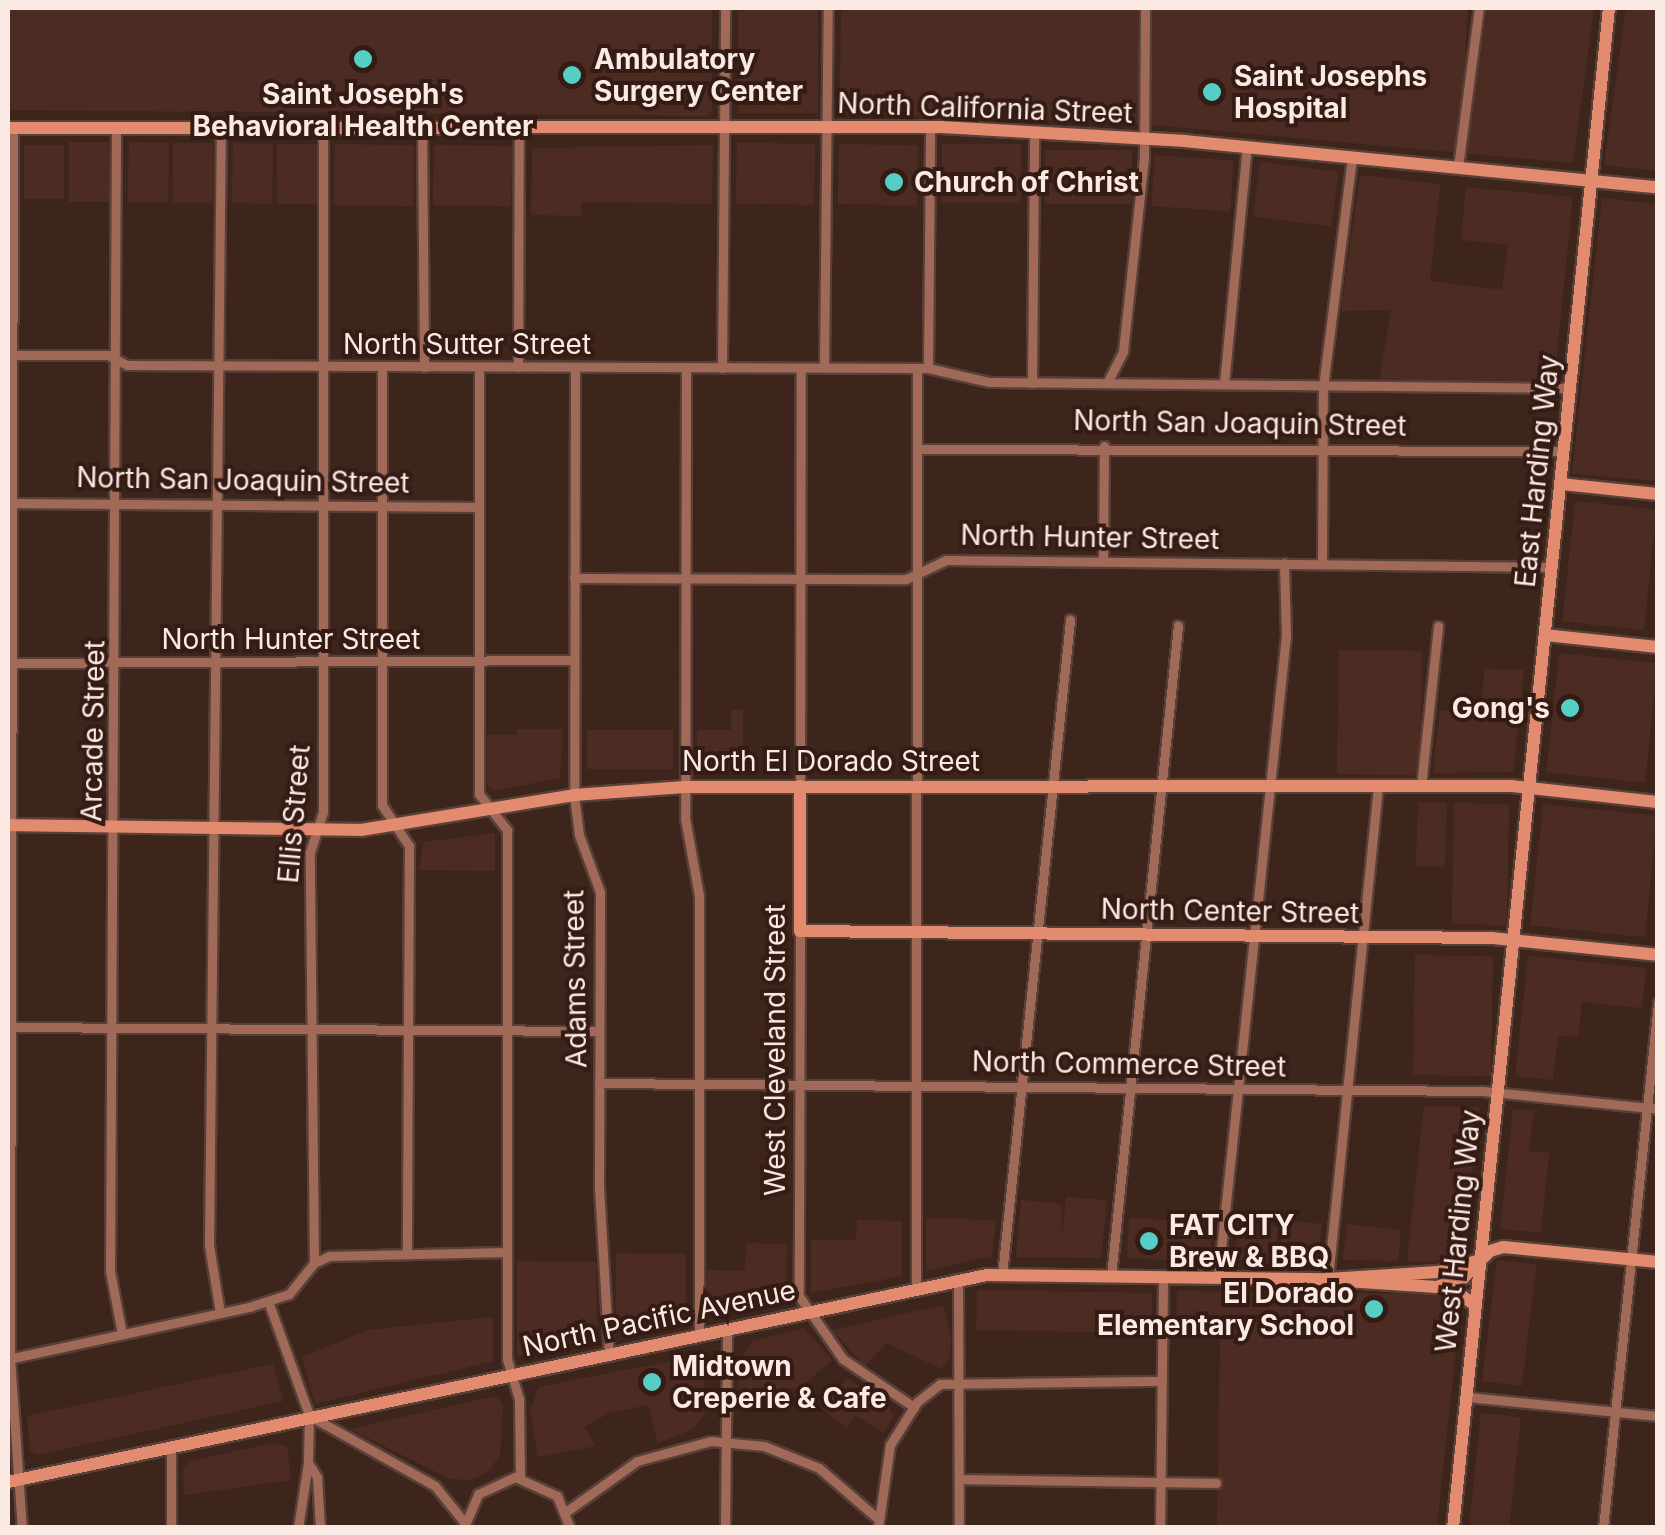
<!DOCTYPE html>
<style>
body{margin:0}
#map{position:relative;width:1665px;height:1535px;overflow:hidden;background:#3e251c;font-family:Inter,sans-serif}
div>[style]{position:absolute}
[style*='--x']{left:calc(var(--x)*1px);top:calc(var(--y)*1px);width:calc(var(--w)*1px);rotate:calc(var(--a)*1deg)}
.built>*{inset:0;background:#4c2c22;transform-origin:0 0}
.roads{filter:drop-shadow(2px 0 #584038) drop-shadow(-2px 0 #584038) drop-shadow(0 2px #584038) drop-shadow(0 -2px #584038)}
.street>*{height:9px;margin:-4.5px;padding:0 4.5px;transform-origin:4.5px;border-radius:4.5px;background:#a16a58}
.secondary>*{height:12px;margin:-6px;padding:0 6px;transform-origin:6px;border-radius:6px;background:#e38b6e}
.dots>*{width:28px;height:28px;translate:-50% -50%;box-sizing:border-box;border:5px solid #341b13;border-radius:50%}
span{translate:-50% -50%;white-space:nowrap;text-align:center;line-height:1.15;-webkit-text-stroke:8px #341b13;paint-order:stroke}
.poi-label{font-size:28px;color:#fbe9e3;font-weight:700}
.left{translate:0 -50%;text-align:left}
.right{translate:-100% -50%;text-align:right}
.street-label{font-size:28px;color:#fbe9e3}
.frame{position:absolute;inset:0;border:10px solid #fbe9e3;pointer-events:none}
</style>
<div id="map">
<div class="built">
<div style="clip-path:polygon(8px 8px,712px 8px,712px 109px,708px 116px,8px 110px)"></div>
<div style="left:738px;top:8px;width:80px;height:105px"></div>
<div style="clip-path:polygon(841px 8px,1468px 8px,1465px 56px,1480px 60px,1487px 8px,1594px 8px,1573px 163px,1131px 123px,840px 113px)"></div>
<div style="clip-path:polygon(1626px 8px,1655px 8px,1657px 20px,1657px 171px,1604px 165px)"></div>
<div style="left:69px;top:142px;width:40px;height:60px"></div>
<div style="left:129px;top:142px;width:40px;height:60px;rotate:1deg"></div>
<div style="left:173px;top:143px;width:40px;height:60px"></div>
<div style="left:233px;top:143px;width:40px;height:60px;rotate:1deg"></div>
<div style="left:277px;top:144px;width:40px;height:60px"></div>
<div style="left:335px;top:144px;width:79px;height:61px;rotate:1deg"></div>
<div style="left:815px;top:144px;width:61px;height:78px;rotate:91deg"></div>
<div style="left:839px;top:144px;width:79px;height:60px;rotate:1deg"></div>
<div style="left:1021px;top:144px;width:59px;height:79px;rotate:90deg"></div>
<div style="left:24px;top:145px;width:40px;height:54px"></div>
<div style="left:434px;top:145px;width:78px;height:60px;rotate:1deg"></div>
<div style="clip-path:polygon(713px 145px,712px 204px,582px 202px,581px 216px,531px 215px,532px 148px)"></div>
<div style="left:1045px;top:150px;width:87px;height:54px"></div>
<div style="left:1155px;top:155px;width:79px;height:51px;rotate:4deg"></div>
<div style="left:1260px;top:162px;width:79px;height:55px;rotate:7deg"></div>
<div style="clip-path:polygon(1360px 175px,1440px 184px,1430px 281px,1502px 290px,1508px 245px,1461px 240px,1466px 187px,1573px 197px,1554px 382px,1379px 381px,1391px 310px,1341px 311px)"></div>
<div style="clip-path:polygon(1602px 198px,1657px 204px,1657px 481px,1572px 474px)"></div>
<div style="left:1575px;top:501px;width:82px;height:121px;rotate:6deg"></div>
<div style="left:1339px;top:650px;width:83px;height:124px;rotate:1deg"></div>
<div style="left:1559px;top:653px;width:99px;height:120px;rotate:6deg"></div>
<div style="clip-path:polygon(1485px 669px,1524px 670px,1513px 772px,1433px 773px,1440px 711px,1480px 713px)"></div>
<div style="clip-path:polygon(731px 710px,743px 710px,743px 770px,697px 769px,697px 730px,731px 730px)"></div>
<div style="clip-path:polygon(518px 729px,563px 729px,560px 778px,494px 791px,487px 784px,487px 735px,517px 735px)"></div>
<div style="left:587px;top:730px;width:86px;height:39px"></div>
<div style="left:1418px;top:802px;width:29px;height:64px;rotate:2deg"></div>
<div style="left:1454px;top:803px;width:55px;height:121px;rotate:1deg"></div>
<div style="left:1543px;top:804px;width:115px;height:122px;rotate:6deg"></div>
<div style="clip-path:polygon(495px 833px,495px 871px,419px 870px,424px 842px)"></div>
<div style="left:1415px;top:955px;width:78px;height:120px;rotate:1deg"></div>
<div style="clip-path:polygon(1528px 956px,1646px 968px,1642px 1008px,1582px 1002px,1578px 1037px,1558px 1036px,1553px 1080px,1515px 1076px)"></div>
<div style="clip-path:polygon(1424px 1106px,1479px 1107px,1464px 1247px,1433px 1262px,1407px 1261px)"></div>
<div style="clip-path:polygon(1513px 1109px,1534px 1111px,1529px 1151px,1549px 1153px,1541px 1233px,1500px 1229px)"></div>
<div style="clip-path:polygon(1066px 1197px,1107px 1200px,1101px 1258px,1016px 1257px,1021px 1200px,1061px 1204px,1062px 1238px)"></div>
<div style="clip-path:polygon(926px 1218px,996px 1220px,992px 1256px,926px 1271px)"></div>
<div style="left:1129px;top:1218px;width:83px;height:40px;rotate:3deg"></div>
<div style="clip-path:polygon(857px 1220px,902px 1221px,902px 1276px,811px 1293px,811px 1240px,856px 1240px)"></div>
<div style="left:1283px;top:1220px;width:39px;height:39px;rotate:6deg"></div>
<div style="left:1238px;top:1223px;width:40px;height:36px;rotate:6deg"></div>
<div style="clip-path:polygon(1347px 1224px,1401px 1230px,1398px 1261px,1343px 1260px)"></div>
<div style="clip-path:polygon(746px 1243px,787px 1244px,786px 1298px,706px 1315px,707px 1270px,745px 1271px)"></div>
<div style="clip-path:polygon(616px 1253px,686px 1254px,686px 1319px,616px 1334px)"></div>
<div style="left:1497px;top:1260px;width:40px;height:122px;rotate:7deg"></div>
<div style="clip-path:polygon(517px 1261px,596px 1262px,597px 1338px,517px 1356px)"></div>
<div style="left:977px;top:1290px;width:175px;height:40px;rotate:1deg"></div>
<div style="clip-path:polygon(1177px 1291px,1453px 1294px,1461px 1300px,1437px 1527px,1217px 1527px,1220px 1334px,1176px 1333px)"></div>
<div style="clip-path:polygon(943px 1305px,951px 1335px,950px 1358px,941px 1369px,887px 1343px,865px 1366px,832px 1330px)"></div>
<div style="clip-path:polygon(493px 1317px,493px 1361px,315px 1404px,302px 1357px,368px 1330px)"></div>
<div style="clip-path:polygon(804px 1328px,832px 1360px,800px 1388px,738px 1391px,739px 1363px,751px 1342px)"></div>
<div style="clip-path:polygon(697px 1356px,705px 1365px,704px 1416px,693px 1429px,658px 1443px,648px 1405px,609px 1413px,584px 1427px,595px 1446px,538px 1457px,530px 1411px,539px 1387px)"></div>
<div style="clip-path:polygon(273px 1364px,283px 1401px,37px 1455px,30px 1450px,27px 1416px)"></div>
<div style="clip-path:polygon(847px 1378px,889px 1407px,893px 1416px,884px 1433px,855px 1415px,847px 1428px,821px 1408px)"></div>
<div style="clip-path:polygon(495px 1396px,503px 1404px,500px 1455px,488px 1472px,470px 1480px,450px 1479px,350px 1429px)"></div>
<div style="left:1481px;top:1413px;width:40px;height:115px;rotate:6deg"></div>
<div style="clip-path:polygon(275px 1443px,287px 1447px,291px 1480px,184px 1495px,183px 1469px,189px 1461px)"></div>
</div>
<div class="roads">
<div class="street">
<div style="--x:13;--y:128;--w:1230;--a:90.14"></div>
<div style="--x:10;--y:1358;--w:170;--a:86"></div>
<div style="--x:116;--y:128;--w:1143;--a:90.3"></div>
<div style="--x:110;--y:1271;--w:64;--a:79.2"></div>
<div style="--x:422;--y:129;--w:238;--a:89.5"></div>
<div style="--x:1458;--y:167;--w:160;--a:-82.5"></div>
<div style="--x:8;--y:355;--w:100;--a:0"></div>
<div style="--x:108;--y:355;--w:21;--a:28"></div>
<div style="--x:127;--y:365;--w:801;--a:0.21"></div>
<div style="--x:928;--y:368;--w:63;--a:12.9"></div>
<div style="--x:989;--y:382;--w:582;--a:0.59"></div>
<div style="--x:479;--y:367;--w:427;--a:90"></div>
<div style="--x:479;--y:794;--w:46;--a:52.1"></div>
<div style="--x:507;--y:830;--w:529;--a:90"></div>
<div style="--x:507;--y:1359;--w:42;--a:73.3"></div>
<div style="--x:519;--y:1399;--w:78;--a:89.3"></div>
<div style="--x:518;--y:367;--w:237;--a:-89.8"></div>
<div style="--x:824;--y:367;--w:359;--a:-89.4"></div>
<div style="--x:382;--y:368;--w:437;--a:90"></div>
<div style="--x:382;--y:805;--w:49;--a:56.6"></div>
<div style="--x:409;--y:846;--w:406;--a:90.3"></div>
<div style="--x:575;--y:368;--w:427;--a:90.1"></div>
<div style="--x:574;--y:795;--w:40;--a:82.9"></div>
<div style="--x:579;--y:835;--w:61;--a:69.8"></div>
<div style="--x:600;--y:892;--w:296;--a:90.2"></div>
<div style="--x:599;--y:1188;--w:166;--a:86.6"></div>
<div style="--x:686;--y:368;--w:450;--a:90.1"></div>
<div style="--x:685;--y:818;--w:79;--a:79.8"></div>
<div style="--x:699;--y:896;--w:440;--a:90"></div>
<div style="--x:722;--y:368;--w:360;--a:-89.5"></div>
<div style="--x:928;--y:368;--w:241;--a:-89.5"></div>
<div style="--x:1032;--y:383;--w:251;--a:-89.5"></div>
<div style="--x:1107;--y:383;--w:36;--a:-63"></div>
<div style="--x:1123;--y:351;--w:195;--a:-83.8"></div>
<div style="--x:1144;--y:157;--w:149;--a:-89.6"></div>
<div style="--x:1224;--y:384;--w:239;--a:-84.5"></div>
<div style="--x:917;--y:449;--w:647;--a:0.18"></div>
<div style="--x:10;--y:503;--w:468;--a:0.5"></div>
<div style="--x:1103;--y:561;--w:115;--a:-89.5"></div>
<div style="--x:1322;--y:564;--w:177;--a:-89.7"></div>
<div style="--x:1323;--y:387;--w:233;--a:-82.8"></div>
<div style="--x:574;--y:578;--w:332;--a:0.2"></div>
<div style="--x:906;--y:579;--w:44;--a:-25.4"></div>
<div style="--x:946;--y:560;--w:606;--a:0.66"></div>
<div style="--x:10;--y:663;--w:564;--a:-0.3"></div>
<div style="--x:800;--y:786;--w:418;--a:-89.9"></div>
<div style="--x:1421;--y:786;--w:161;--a:-83.9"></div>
<div style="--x:800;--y:931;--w:365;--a:90.2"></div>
<div style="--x:799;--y:1296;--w:77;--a:55.1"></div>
<div style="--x:843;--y:1359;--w:86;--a:34.1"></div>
<div style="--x:8;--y:1027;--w:591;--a:0.39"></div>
<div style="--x:599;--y:1083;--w:883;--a:0.52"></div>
<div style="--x:1482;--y:1091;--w:177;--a:5.8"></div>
<div style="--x:314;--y:1263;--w:411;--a:-90.6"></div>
<div style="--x:310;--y:852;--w:42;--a:-72"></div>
<div style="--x:323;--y:812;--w:684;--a:-90"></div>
<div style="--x:1002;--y:1275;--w:659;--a:-84.07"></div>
<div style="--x:1111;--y:1276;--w:654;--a:-84.12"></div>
<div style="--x:1218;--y:1278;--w:647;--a:-83.96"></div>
<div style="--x:1286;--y:635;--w:72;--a:-91.6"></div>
<div style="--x:1328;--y:1279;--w:496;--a:-84.2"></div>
<div style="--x:958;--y:1281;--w:247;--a:89.8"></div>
<div style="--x:916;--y:1290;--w:922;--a:-89.94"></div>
<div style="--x:268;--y:1301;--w:121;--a:70.2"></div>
<div style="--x:309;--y:1415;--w:48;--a:91.2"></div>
<div style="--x:220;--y:1313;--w:69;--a:-99.2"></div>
<div style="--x:209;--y:1245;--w:1118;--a:-89.39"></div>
<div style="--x:8;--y:1359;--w:247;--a:-12.2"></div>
<div style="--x:249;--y:1307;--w:42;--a:-18"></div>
<div style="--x:289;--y:1294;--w:40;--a:-51"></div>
<div style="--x:314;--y:1263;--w:17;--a:-25"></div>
<div style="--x:329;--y:1256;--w:178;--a:-1.3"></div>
<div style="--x:1467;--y:1397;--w:192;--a:5.7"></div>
<div style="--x:310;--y:1416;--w:143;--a:29.2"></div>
<div style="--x:435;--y:1486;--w:48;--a:51"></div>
<div style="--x:171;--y:1446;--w:82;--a:90"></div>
<div style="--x:959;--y:1479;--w:257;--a:0.9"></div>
<div style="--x:567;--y:1511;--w:86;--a:-35.5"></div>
<div style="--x:637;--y:1461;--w:77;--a:-15.1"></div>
<div style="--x:711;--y:1441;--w:53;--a:5.4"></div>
<div style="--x:764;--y:1446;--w:59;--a:21.8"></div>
<div style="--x:819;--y:1468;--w:78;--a:40.8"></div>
<div style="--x:465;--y:1525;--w:34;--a:-67"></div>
<div style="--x:478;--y:1494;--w:41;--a:-24.7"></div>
<div style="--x:515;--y:1477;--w:46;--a:24.3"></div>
<div style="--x:557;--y:1496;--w:35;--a:68"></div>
<div style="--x:298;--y:1528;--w:66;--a:-81.3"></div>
<div style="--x:308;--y:1463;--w:17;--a:57"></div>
<div style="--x:317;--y:1477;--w:51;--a:86.6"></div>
<div style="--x:725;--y:1528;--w:197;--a:-89.4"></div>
<div style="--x:878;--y:1528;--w:84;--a:-81.8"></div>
<div style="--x:890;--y:1445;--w:51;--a:-57.9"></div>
<div style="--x:917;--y:1402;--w:29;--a:-38"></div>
<div style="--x:940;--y:1384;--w:222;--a:-0.8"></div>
<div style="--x:1160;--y:1528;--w:251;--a:-89.3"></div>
<div style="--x:1603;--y:1528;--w:528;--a:-84.02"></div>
</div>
<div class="secondary">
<div style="--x:8;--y:128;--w:935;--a:-0.06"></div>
<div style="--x:943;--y:127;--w:242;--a:3.3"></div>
<div style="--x:1185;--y:141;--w:475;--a:5.6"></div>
<div style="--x:1561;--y:484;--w:98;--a:5.9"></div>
<div style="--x:1545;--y:635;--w:114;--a:6.1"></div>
<div style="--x:800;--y:786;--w:145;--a:90"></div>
<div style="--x:800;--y:931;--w:692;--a:0.58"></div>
<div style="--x:1492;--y:938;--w:167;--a:5.8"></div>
<div style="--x:8;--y:825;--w:353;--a:0.8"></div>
<div style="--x:361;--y:830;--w:216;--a:-9.3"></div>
<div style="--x:574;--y:795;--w:111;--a:-4.1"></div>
<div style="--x:685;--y:787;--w:827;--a:-0.07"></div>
<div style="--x:1512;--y:786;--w:147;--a:6.3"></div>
<div style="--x:1330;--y:1280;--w:107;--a:3.7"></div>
<div style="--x:1437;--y:1287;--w:28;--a:-19"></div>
<div style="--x:1463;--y:1278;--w:38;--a:-45"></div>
<div style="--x:1490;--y:1251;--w:14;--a:-17"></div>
<div style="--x:1503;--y:1247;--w:156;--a:5.5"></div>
<div style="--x:1445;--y:1284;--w:38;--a:35"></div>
<div style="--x:8;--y:1482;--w:1001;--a:-11.94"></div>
<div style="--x:987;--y:1275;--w:341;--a:0.7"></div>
<div style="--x:1328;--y:1279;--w:110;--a:-3.6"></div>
<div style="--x:1438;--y:1272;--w:44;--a:-15.9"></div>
<div style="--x:1453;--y:1528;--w:1528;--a:-84.14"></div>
</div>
</div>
<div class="dots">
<div style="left:363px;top:59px;background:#55cec5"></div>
<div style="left:572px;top:75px;background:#55cec5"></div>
<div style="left:1212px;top:92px;background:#55cec5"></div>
<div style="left:894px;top:182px;background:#55cec5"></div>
<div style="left:1570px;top:708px;background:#55cec5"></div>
<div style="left:1149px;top:1241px;background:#55cec5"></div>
<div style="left:1374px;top:1309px;background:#55cec5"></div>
<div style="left:652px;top:1382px;background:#55cec5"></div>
</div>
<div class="poi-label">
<span class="left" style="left:594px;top:75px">Ambulatory<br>Surgery Center</span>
<span class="left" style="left:1234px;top:92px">Saint Josephs<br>Hospital</span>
<span style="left:363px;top:110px">Saint Joseph's<br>Behavioral Health Center</span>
<span class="left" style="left:914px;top:182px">Church of Christ</span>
<span class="right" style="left:1550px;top:708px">Gong's</span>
<span class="left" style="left:1169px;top:1241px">FAT CITY<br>Brew &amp; BBQ</span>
<span class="right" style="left:1354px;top:1309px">El Dorado<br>Elementary School</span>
<span class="left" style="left:672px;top:1382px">Midtown<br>Creperie &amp; Cafe</span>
</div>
<div class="street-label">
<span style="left:985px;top:108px;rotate:2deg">North California Street</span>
<span style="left:467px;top:344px">North Sutter Street</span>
<span style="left:1240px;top:423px;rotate:1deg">North San Joaquin Street</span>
<span style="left:1537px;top:471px;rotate:-84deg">East Harding Way</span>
<span style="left:243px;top:480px;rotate:1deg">North San Joaquin Street</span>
<span style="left:1090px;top:537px;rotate:1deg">North Hunter Street</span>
<span style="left:291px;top:639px">North Hunter Street</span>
<span style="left:93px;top:731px;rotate:-89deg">Arcade Street</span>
<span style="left:831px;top:761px">North El Dorado Street</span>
<span style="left:294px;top:814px;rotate:-85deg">Ellis Street</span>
<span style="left:1230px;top:911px;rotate:1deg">North Center Street</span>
<span style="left:575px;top:979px;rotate:-91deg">Adams Street</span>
<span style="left:775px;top:1050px;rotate:-90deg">West Cleveland Street</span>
<span style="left:1129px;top:1064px;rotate:1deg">North Commerce Street</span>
<span style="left:1458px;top:1231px;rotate:-84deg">West Harding Way</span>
<span style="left:659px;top:1318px;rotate:-12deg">North Pacific Avenue</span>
</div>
<div class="frame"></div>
</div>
